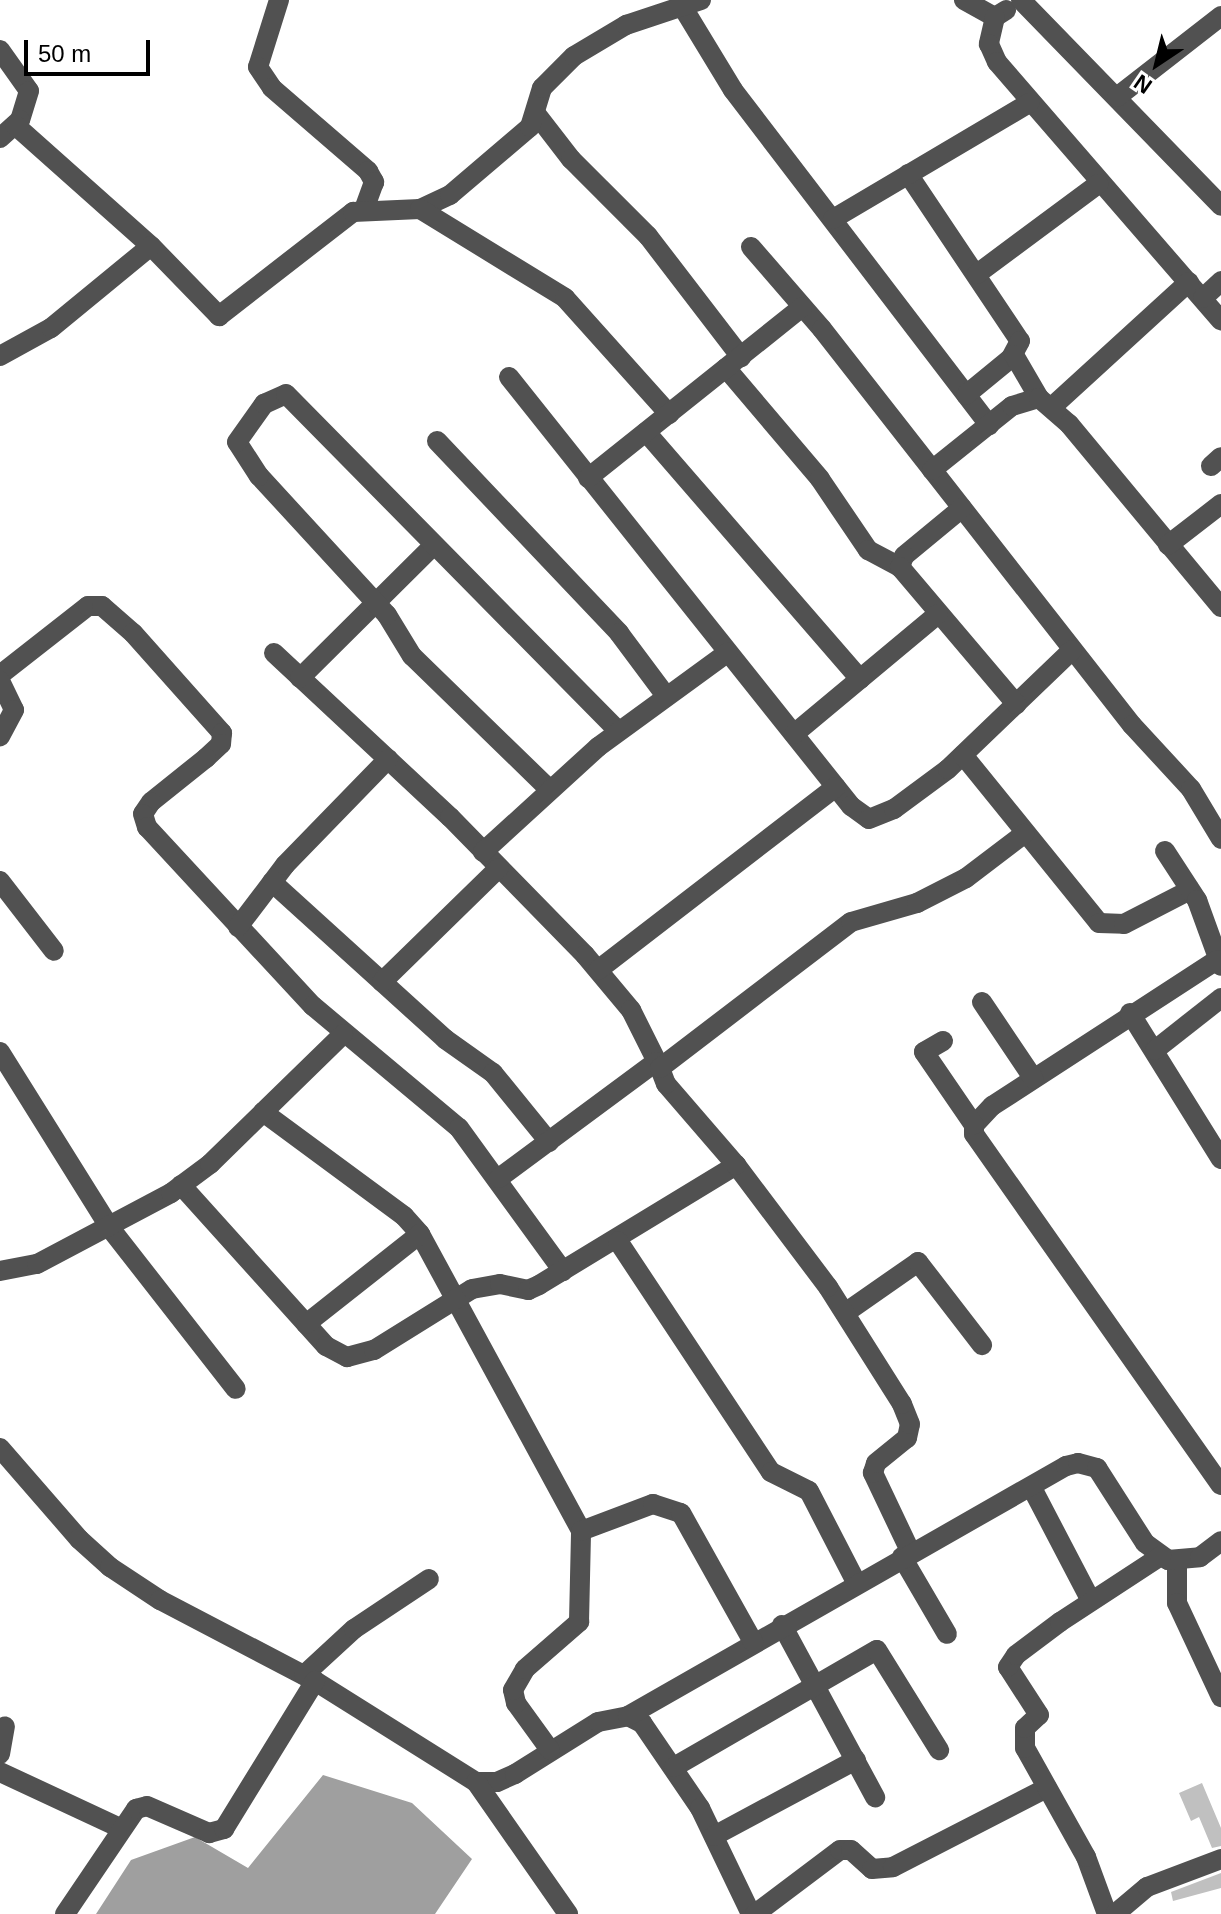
<!DOCTYPE html>
<style>
body{margin:0}
#map{position:relative;width:1221px;height:1914px;overflow:hidden;background:#fff;font-family:Helvetica,sans-serif}
div>[style]{position:absolute}
[style*='--x']{left:calc(var(--x)*1px);top:calc(var(--y)*1px);width:calc(var(--w)*1px);rotate:calc(var(--a)*1deg)}
.water>*{inset:0;background:#9f9f9f}
.building>*{inset:0;background:#c0c0c0}
.minor>*{height:20px;margin:-10px;padding:0 10px;transform-origin:10px;border-radius:10px;background:#515151}
span{translate:-50% -50%;white-space:nowrap;text-align:center;line-height:1.15;-webkit-text-stroke:8px #fff;paint-order:stroke}
.north{position:absolute;left:1117px;top:24px;width:80px;height:80px;-webkit-text-stroke:6px #fff;paint-order:stroke;rotate:215deg;font-size:22px;font-weight:700;line-height:32px;text-align:center;color:#000}
.north::after{content:'';display:block;margin:auto;width:28px;height:36px;background:#000;clip-path:polygon(50% 0,100% 100%,50% 72%,0 100%)}
.scale{position:absolute;left:24px;top:40px;width:126px;height:36px;box-sizing:border-box;border:4px solid #000;border-top:0;padding-left:10px;font-size:24px;line-height:28px;white-space:nowrap;color:#000;-webkit-text-stroke:6px #fff;paint-order:stroke}
</style>
<div id="map">
<div class="water">
<div style="clip-path:polygon(323px 1775px,412px 1803px,472px 1859px,435px 1914px,96px 1914px,131px 1860px,195px 1837px,248px 1868px)"></div>
</div>
<div class="building">
<div style="clip-path:polygon(1202px 1783px,1221px 1828px,1221px 1846px,1212px 1848px,1199px 1817px,1191px 1821px,1179px 1793px)"></div>
<div style="clip-path:polygon(1221px 1873px,1221px 1888px,1173px 1901px,1171px 1892px)"></div>
</div>
<div class="minor">
<div style="--x:279;--y:0;--w:70;--a:107.4"></div>
<div style="--x:258;--y:67;--w:25;--a:56"></div>
<div style="--x:272;--y:88;--w:127;--a:40.8"></div>
<div style="--x:368;--y:171;--w:13;--a:61"></div>
<div style="--x:374;--y:182;--w:29;--a:110"></div>
<div style="--x:964;--y:0;--w:35;--a:29"></div>
<div style="--x:995;--y:17;--w:13;--a:-32"></div>
<div style="--x:1021;--y:0;--w:287;--a:45.8"></div>
<div style="--x:682;--y:6;--w:98;--a:58.7"></div>
<div style="--x:733;--y:90;--w:422;--a:52.6"></div>
<div style="--x:995;--y:17;--w:28;--a:103"></div>
<div style="--x:989;--y:44;--w:20;--a:66"></div>
<div style="--x:997;--y:62;--w:342;--a:49.1"></div>
<div style="--x:0;--y:50;--w:50;--a:54.7"></div>
<div style="--x:29;--y:91;--w:30;--a:107"></div>
<div style="--x:20;--y:120;--w:27;--a:138"></div>
<div style="--x:1117;--y:97;--w:132;--a:-37.9"></div>
<div style="--x:537;--y:115;--w:56;--a:52.3"></div>
<div style="--x:571;--y:159;--w:109;--a:45"></div>
<div style="--x:648;--y:236;--w:153;--a:52.5"></div>
<div style="--x:15;--y:125;--w:182;--a:41.7"></div>
<div style="--x:151;--y:246;--w:98;--a:45.8"></div>
<div style="--x:219;--y:316;--w:170;--a:-37.8"></div>
<div style="--x:353;--y:212;--w:67;--a:-2.6"></div>
<div style="--x:420;--y:209;--w:33;--a:-25"></div>
<div style="--x:450;--y:195;--w:105;--a:-40.4"></div>
<div style="--x:530;--y:127;--w:41;--a:-72.9"></div>
<div style="--x:542;--y:88;--w:45;--a:-45"></div>
<div style="--x:574;--y:56;--w:61;--a:-30.8"></div>
<div style="--x:626;--y:25;--w:79;--a:-18.4"></div>
<div style="--x:908;--y:174;--w:201;--a:56.2"></div>
<div style="--x:1020;--y:341;--w:19;--a:118"></div>
<div style="--x:1011;--y:358;--w:58;--a:140.6"></div>
<div style="--x:420;--y:209;--w:170;--a:31.5"></div>
<div style="--x:565;--y:298;--w:156;--a:48.1"></div>
<div style="--x:833;--y:219;--w:228;--a:-30.6"></div>
<div style="--x:751;--y:247;--w:108;--a:49.1"></div>
<div style="--x:822;--y:329;--w:503;--a:51.95"></div>
<div style="--x:1132;--y:725;--w:87;--a:47.3"></div>
<div style="--x:1191;--y:789;--w:58;--a:59"></div>
<div style="--x:977;--y:274;--w:151;--a:-36.6"></div>
<div style="--x:1203;--y:298;--w:25;--a:-43"></div>
<div style="--x:1014;--y:355;--w:50;--a:59.8"></div>
<div style="--x:0;--y:356;--w:58;--a:-28.8"></div>
<div style="--x:51;--y:328;--w:129;--a:-39.4"></div>
<div style="--x:726;--y:368;--w:145;--a:49.7"></div>
<div style="--x:820;--y:479;--w:86;--a:55.9"></div>
<div style="--x:868;--y:550;--w:36;--a:28"></div>
<div style="--x:509;--y:377;--w:549;--a:51.44"></div>
<div style="--x:851;--y:806;--w:22;--a:36"></div>
<div style="--x:869;--y:819;--w:27;--a:-22"></div>
<div style="--x:894;--y:809;--w:67;--a:-36.5"></div>
<div style="--x:948;--y:769;--w:172;--a:-43.8"></div>
<div style="--x:1053;--y:406;--w:184;--a:-42.4"></div>
<div style="--x:646;--y:432;--w:327;--a:49.1"></div>
<div style="--x:437;--y:441;--w:265;--a:46.5"></div>
<div style="--x:619;--y:633;--w:79;--a:53.3"></div>
<div style="--x:1211;--y:466;--w:13;--a:-42"></div>
<div style="--x:932;--y:470;--w:102;--a:-38.7"></div>
<div style="--x:1012;--y:406;--w:28;--a:-17"></div>
<div style="--x:1039;--y:398;--w:40;--a:41"></div>
<div style="--x:1069;--y:424;--w:238;--a:50.3"></div>
<div style="--x:588;--y:478;--w:274;--a:-38.6"></div>
<div style="--x:962;--y:508;--w:75;--a:140.4"></div>
<div style="--x:904;--y:556;--w:12;--a:110"></div>
<div style="--x:900;--y:567;--w:180;--a:49.7"></div>
<div style="--x:1168;--y:545;--w:67;--a:-37.7"></div>
<div style="--x:274;--y:653;--w:241;--a:43"></div>
<div style="--x:450;--y:817;--w:193;--a:45.6"></div>
<div style="--x:585;--y:955;--w:72;--a:50.1"></div>
<div style="--x:631;--y:1010;--w:65;--a:63.4"></div>
<div style="--x:0;--y:675;--w:112;--a:-38.1"></div>
<div style="--x:88;--y:606;--w:14;--a:0"></div>
<div style="--x:102;--y:606;--w:41;--a:41.1"></div>
<div style="--x:133;--y:633;--w:134;--a:48.3"></div>
<div style="--x:222;--y:733;--w:11;--a:95"></div>
<div style="--x:221;--y:744;--w:21;--a:137"></div>
<div style="--x:206;--y:758;--w:70;--a:141.3"></div>
<div style="--x:151;--y:802;--w:14;--a:124"></div>
<div style="--x:143;--y:814;--w:14;--a:73"></div>
<div style="--x:147;--y:827;--w:244;--a:47.2"></div>
<div style="--x:313;--y:1006;--w:190;--a:39.9"></div>
<div style="--x:459;--y:1128;--w:177;--a:54"></div>
<div style="--x:300;--y:678;--w:187;--a:-44.8"></div>
<div style="--x:0;--y:681;--w:32;--a:64"></div>
<div style="--x:14;--y:710;--w:30;--a:118"></div>
<div style="--x:794;--y:734;--w:187;--a:-39.8"></div>
<div style="--x:963;--y:755;--w:216;--a:51"></div>
<div style="--x:1099;--y:923;--w:25;--a:2"></div>
<div style="--x:1124;--y:924;--w:74;--a:-27.3"></div>
<div style="--x:549;--y:789;--w:191;--a:-135.8"></div>
<div style="--x:412;--y:656;--w:48;--a:-121.4"></div>
<div style="--x:387;--y:615;--w:189;--a:-132.6"></div>
<div style="--x:259;--y:476;--w:40;--a:-122.9"></div>
<div style="--x:237;--y:442;--w:47;--a:-54.6"></div>
<div style="--x:264;--y:404;--w:24;--a:-24"></div>
<div style="--x:286;--y:394;--w:473;--a:45.4"></div>
<div style="--x:1165;--y:851;--w:59;--a:56.9"></div>
<div style="--x:1197;--y:900;--w:70;--a:70"></div>
<div style="--x:483;--y:852;--w:156;--a:-42.4"></div>
<div style="--x:598;--y:747;--w:160;--a:-36.1"></div>
<div style="--x:0;--y:881;--w:88;--a:52.4"></div>
<div style="--x:272;--y:882;--w:234;--a:42.2"></div>
<div style="--x:445;--y:1039;--w:59;--a:35.3"></div>
<div style="--x:493;--y:1073;--w:89;--a:50.9"></div>
<div style="--x:238;--y:927;--w:78;--a:-52.8"></div>
<div style="--x:285;--y:865;--w:148;--a:-45.8"></div>
<div style="--x:1217;--y:960;--w:268;--a:147"></div>
<div style="--x:992;--y:1106;--w:26;--a:133"></div>
<div style="--x:974;--y:1125;--w:9;--a:90"></div>
<div style="--x:974;--y:1134;--w:429;--a:54.9"></div>
<div style="--x:598;--y:970;--w:300;--a:-37.6"></div>
<div style="--x:382;--y:982;--w:163;--a:-44.3"></div>
<div style="--x:982;--y:1002;--w:92;--a:56.1"></div>
<div style="--x:1130;--y:1013;--w:172;--a:58.1"></div>
<div style="--x:943;--y:1041;--w:22;--a:150"></div>
<div style="--x:924;--y:1052;--w:88;--a:55.6"></div>
<div style="--x:1155;--y:1050;--w:84;--a:-38.2"></div>
<div style="--x:0;--y:1052;--w:208;--a:58"></div>
<div style="--x:110;--y:1228;--w:204;--a:52"></div>
<div style="--x:263;--y:1112;--w:175;--a:36.4"></div>
<div style="--x:404;--y:1216;--w:24;--a:48"></div>
<div style="--x:420;--y:1234;--w:338;--a:61.5"></div>
<div style="--x:499;--y:1178;--w:195;--a:-36.5"></div>
<div style="--x:181;--y:1185;--w:217;--a:48"></div>
<div style="--x:326;--y:1346;--w:24;--a:28"></div>
<div style="--x:347;--y:1357;--w:28;--a:-15"></div>
<div style="--x:374;--y:1350;--w:115;--a:-31.9"></div>
<div style="--x:472;--y:1289;--w:28;--a:-10"></div>
<div style="--x:500;--y:1284;--w:29;--a:12"></div>
<div style="--x:528;--y:1290;--w:12;--a:-24"></div>
<div style="--x:539;--y:1285;--w:231;--a:-31.3"></div>
<div style="--x:618;--y:1241;--w:277;--a:56.5"></div>
<div style="--x:771;--y:1472;--w:42;--a:26.6"></div>
<div style="--x:809;--y:1491;--w:102;--a:62.7"></div>
<div style="--x:0;--y:1271;--w:38;--a:-11"></div>
<div style="--x:37;--y:1264;--w:152;--a:-27.9"></div>
<div style="--x:171;--y:1193;--w:49;--a:-36.6"></div>
<div style="--x:210;--y:1164;--w:186;--a:-44.3"></div>
<div style="--x:845;--y:1313;--w:89;--a:-34.9"></div>
<div style="--x:918;--y:1262;--w:105;--a:52.4"></div>
<div style="--x:306;--y:1324;--w:145;--a:-38.3"></div>
<div style="--x:0;--y:1448;--w:121;--a:49"></div>
<div style="--x:79;--y:1539;--w:42;--a:42.1"></div>
<div style="--x:110;--y:1567;--w:60;--a:33.4"></div>
<div style="--x:160;--y:1600;--w:175;--a:27.6"></div>
<div style="--x:315;--y:1681;--w:190;--a:32.1"></div>
<div style="--x:476;--y:1782;--w:21;--a:0"></div>
<div style="--x:497;--y:1782;--w:20;--a:-24"></div>
<div style="--x:515;--y:1774;--w:98;--a:-32.1"></div>
<div style="--x:598;--y:1722;--w:31;--a:-11"></div>
<div style="--x:628;--y:1716;--w:16;--a:27"></div>
<div style="--x:642;--y:1723;--w:103;--a:55.7"></div>
<div style="--x:700;--y:1808;--w:118;--a:64.3"></div>
<div style="--x:1032;--y:1488;--w:127;--a:62.4"></div>
<div style="--x:911;--y:1553;--w:89;--a:-115.4"></div>
<div style="--x:873;--y:1473;--w:10;--a:-73"></div>
<div style="--x:876;--y:1463;--w:40;--a:-39"></div>
<div style="--x:907;--y:1438;--w:14;--a:-78"></div>
<div style="--x:910;--y:1424;--w:22;--a:-112"></div>
<div style="--x:902;--y:1404;--w:138;--a:-122.3"></div>
<div style="--x:828;--y:1287;--w:153;--a:-127"></div>
<div style="--x:736;--y:1165;--w:107;--a:-130.8"></div>
<div style="--x:666;--y:1084;--w:17;--a:-111"></div>
<div style="--x:660;--y:1068;--w:240;--a:-37.4"></div>
<div style="--x:851;--y:922;--w:69;--a:-16.1"></div>
<div style="--x:917;--y:903;--w:55;--a:-27"></div>
<div style="--x:966;--y:878;--w:73;--a:-37.2"></div>
<div style="--x:902;--y:1557;--w:89;--a:59.7"></div>
<div style="--x:1177;--y:1562;--w:41;--a:90"></div>
<div style="--x:1177;--y:1603;--w:104;--a:64.9"></div>
<div style="--x:782;--y:1625;--w:196;--a:61.6"></div>
<div style="--x:304;--y:1675;--w:68;--a:-42.6"></div>
<div style="--x:354;--y:1629;--w:90;--a:-33.7"></div>
<div style="--x:628;--y:1716;--w:504;--a:-29.72"></div>
<div style="--x:1066;--y:1466;--w:12;--a:-14"></div>
<div style="--x:1078;--y:1463;--w:20;--a:15"></div>
<div style="--x:1097;--y:1468;--w:89;--a:57.4"></div>
<div style="--x:1145;--y:1543;--w:29;--a:36"></div>
<div style="--x:1168;--y:1560;--w:32;--a:-5"></div>
<div style="--x:1200;--y:1557;--w:26;--a:-37"></div>
<div style="--x:550;--y:1750;--w:58;--a:-125.9"></div>
<div style="--x:516;--y:1703;--w:13;--a:-103"></div>
<div style="--x:513;--y:1690;--w:24;--a:-60"></div>
<div style="--x:525;--y:1669;--w:72;--a:-41"></div>
<div style="--x:579;--y:1622;--w:91;--a:-88.7"></div>
<div style="--x:581;--y:1531;--w:77;--a:-20.6"></div>
<div style="--x:653;--y:1504;--w:29;--a:18"></div>
<div style="--x:681;--y:1513;--w:148;--a:60.8"></div>
<div style="--x:0;--y:1754;--w:28;--a:-80"></div>
<div style="--x:674;--y:1767;--w:234;--a:-30"></div>
<div style="--x:877;--y:1650;--w:118;--a:58.2"></div>
<div style="--x:0;--y:1772;--w:132;--a:25"></div>
<div style="--x:476;--y:1782;--w:161;--a:55.1"></div>
<div style="--x:714;--y:1836;--w:161;--a:-28.2"></div>
<div style="--x:65;--y:1914;--w:127;--a:-55.9"></div>
<div style="--x:136;--y:1809;--w:11;--a:-15"></div>
<div style="--x:147;--y:1806;--w:68;--a:23.5"></div>
<div style="--x:209;--y:1833;--w:16;--a:-15"></div>
<div style="--x:224;--y:1829;--w:174;--a:-58.4"></div>
<div style="--x:755;--y:1914;--w:106;--a:-37"></div>
<div style="--x:840;--y:1850;--w:11;--a:0"></div>
<div style="--x:851;--y:1850;--w:28;--a:42"></div>
<div style="--x:872;--y:1869;--w:21;--a:-5"></div>
<div style="--x:893;--y:1867;--w:173;--a:-27.2"></div>
<div style="--x:1107;--y:1914;--w:61;--a:-110.2"></div>
<div style="--x:1086;--y:1857;--w:125;--a:-119.2"></div>
<div style="--x:1025;--y:1748;--w:20;--a:-90"></div>
<div style="--x:1025;--y:1728;--w:19;--a:-43"></div>
<div style="--x:1039;--y:1715;--w:57;--a:-122.9"></div>
<div style="--x:1008;--y:1667;--w:14;--a:-56"></div>
<div style="--x:1016;--y:1655;--w:55;--a:-36.9"></div>
<div style="--x:1060;--y:1622;--w:121;--a:-33.2"></div>
<div style="--x:1115;--y:1914;--w:42;--a:-40.2"></div>
<div style="--x:1147;--y:1887;--w:79;--a:-20.7"></div>
</div>
<div class="north">N</div>
<div class="scale">50 m</div>
</div>
